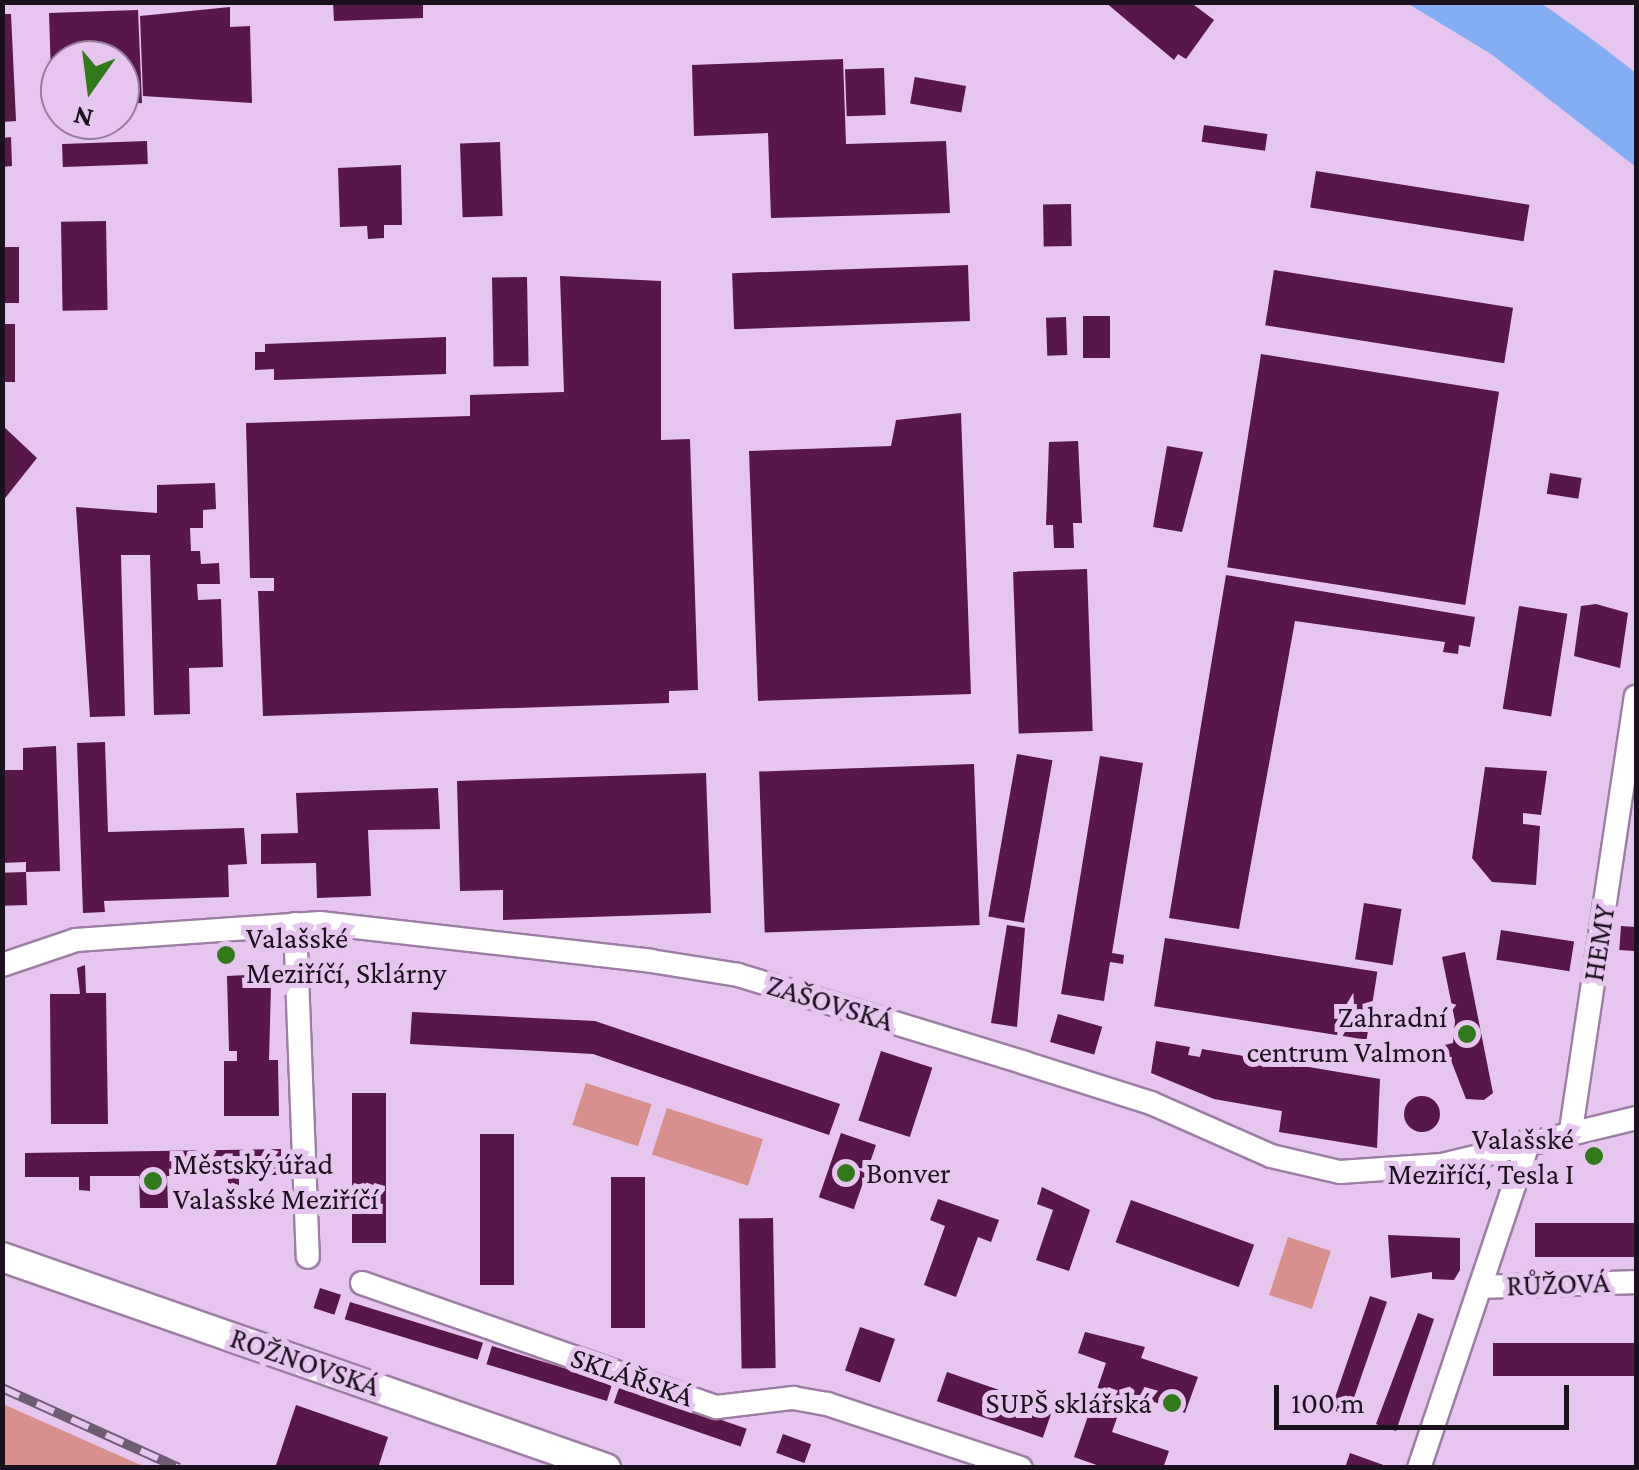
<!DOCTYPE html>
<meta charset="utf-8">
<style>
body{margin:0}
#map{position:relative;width:1639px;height:1470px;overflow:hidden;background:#e6c5ee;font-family:"Crimson Pro",serif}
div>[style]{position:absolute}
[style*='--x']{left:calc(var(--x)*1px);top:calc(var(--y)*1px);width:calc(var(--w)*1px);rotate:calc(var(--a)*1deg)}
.green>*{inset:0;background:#d8908f;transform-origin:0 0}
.water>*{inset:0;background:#83aef3}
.building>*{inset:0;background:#571747;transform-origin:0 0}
.round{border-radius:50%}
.roads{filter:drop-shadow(2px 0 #9c7da4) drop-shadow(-2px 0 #9c7da4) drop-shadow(0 2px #9c7da4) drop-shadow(0 -2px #9c7da4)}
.minor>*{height:22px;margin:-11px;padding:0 11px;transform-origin:11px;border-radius:11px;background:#fff}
.major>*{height:28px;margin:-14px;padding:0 14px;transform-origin:14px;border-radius:14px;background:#fff}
.rail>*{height:10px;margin-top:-5px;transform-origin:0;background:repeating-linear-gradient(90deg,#e6c5ee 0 19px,#705c75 0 38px);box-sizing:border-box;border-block:2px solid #705c75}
.dots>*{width:28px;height:28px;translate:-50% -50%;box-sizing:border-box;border:5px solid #e6c5ee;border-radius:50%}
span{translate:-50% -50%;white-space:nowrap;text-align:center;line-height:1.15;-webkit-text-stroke:10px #e6c5ee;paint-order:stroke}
.poi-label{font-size:30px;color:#1b101e}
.left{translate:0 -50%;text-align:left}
.right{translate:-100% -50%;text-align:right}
.street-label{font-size:30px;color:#1b101e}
.frame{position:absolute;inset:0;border:5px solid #1b101e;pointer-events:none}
.north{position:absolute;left:40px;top:40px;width:100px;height:100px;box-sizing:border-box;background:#e6c5ee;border:2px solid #957d9b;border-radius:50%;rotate:194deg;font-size:28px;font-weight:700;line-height:40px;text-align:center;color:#1b101e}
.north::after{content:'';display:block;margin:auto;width:35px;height:45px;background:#32791c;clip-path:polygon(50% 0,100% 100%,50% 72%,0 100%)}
.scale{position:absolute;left:1274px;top:1385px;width:295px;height:45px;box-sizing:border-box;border:5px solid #1b101e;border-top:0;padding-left:12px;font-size:30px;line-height:35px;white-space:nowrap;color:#1b101e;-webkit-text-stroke:8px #e6c5ee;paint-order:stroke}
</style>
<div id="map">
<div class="green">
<div style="left:586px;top:1083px;width:69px;height:44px;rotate:18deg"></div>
<div style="left:667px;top:1108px;width:101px;height:49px;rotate:18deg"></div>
<div style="left:1288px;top:1237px;width:45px;height:61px;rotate:18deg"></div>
<div style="clip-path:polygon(3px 1404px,145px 1467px,3px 1467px)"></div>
</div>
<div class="water">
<div style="clip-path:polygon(1407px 3px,1541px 3px,1596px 42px,1636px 73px,1636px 167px,1491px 54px)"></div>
</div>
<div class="building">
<div style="clip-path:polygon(333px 2px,423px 2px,423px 18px,334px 21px)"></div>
<div style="clip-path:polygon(1105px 2px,1190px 2px,1214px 20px,1186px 59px,1178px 54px,1174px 60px)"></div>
<div style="clip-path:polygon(230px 7px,230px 27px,250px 26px,252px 103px,143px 96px,140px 16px)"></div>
<div style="clip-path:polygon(138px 10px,142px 103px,120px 104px,120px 60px,60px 60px,60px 105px,52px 106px,49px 13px)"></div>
<div style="clip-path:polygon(2px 14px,11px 14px,16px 121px,2px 122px)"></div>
<div style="clip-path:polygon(843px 59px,846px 144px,946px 141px,950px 213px,771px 218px,768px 133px,694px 136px,692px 65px)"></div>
<div style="left:884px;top:68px;width:47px;height:39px;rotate:88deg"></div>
<div style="left:966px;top:86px;width:27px;height:52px;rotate:100deg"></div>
<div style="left:1204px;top:125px;width:64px;height:17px;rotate:8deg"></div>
<div style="clip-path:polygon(11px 137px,12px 166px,2px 167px,2px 138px)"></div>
<div style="left:147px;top:141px;width:23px;height:85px;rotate:88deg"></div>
<div style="left:500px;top:142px;width:74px;height:40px;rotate:88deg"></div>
<div style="clip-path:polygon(401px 165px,402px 225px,384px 225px,384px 238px,368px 239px,367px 226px,340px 227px,338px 168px)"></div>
<div style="left:1316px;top:171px;width:216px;height:37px;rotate:9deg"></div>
<div style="left:1071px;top:204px;width:42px;height:28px;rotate:89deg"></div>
<div style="left:106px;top:221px;width:89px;height:45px;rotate:89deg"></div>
<div style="left:2px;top:247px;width:17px;height:56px"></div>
<div style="left:968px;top:265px;width:56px;height:236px;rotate:88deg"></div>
<div style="left:1274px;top:270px;width:242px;height:56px;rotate:9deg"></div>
<div style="clip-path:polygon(560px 276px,661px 281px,661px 440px,690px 439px,698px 690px,669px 691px,669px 703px,263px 716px,258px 591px,274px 591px,274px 578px,250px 578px,246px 423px,470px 416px,470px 395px,564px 392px)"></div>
<div style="left:527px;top:277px;width:89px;height:35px;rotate:89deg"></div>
<div style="left:1083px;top:316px;width:27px;height:42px"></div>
<div style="left:1066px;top:317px;width:38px;height:20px;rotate:88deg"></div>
<div style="left:2px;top:324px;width:13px;height:58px"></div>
<div style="clip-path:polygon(446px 337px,446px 374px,274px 380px,274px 369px,255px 370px,255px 352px,265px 352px,265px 344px)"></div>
<div style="left:1261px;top:354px;width:241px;height:216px;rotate:9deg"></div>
<div style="clip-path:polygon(961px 413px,971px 694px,758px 701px,749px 451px,891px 446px,896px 420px)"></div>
<div style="clip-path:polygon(2px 425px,37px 458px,2px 502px)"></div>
<div style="clip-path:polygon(1078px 441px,1082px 523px,1073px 523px,1074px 548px,1054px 548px,1053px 525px,1046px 525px,1049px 442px)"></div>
<div style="clip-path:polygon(1167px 446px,1203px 452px,1182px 532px,1153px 527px)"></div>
<div style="left:1550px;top:473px;width:32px;height:21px;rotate:9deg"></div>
<div style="clip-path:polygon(215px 483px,216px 509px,203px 510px,203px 528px,190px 528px,191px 551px,200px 551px,201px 564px,219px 563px,220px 584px,197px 584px,198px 600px,221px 599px,223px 667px,189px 668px,190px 714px,154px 715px,150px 555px,121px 555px,125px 716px,90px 717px,76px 507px,157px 513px,157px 485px)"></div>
<div style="left:1087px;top:569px;width:162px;height:74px;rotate:88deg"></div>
<div style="clip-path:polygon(1226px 575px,1475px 617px,1470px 647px,1459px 645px,1458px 654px,1443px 652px,1445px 642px,1295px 621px,1239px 929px,1169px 918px)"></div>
<div style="clip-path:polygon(1596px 604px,1628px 613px,1620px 668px,1574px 656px,1581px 606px)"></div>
<div style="left:1519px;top:606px;width:49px;height:104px;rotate:9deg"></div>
<div style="clip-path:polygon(105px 742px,108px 832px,244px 828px,247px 864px,228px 865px,229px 897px,104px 901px,105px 912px,83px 913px,77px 743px)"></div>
<div style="clip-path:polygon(56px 746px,60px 871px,26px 872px,26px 862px,2px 863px,2px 770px,23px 770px,23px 748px)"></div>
<div style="left:1017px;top:754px;width:36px;height:165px;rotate:10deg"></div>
<div style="clip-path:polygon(1100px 756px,1143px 763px,1112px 953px,1124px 955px,1123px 964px,1110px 962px,1104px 1001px,1061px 994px)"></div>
<div style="left:974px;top:764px;width:161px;height:215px;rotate:88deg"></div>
<div style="clip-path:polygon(1485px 767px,1547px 771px,1541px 815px,1523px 813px,1523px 824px,1540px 826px,1536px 885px,1492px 882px,1472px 858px)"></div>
<div style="clip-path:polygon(706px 773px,711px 913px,503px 920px,503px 890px,460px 891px,457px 781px)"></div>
<div style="clip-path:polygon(438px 788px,440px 829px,368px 830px,371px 896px,317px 898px,316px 863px,261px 864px,261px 834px,298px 833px,296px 793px)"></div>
<div style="left:26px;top:872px;width:33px;height:24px;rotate:88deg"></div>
<div style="left:1364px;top:903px;width:38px;height:57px;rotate:9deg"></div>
<div style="clip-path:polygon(1007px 925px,1025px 928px,1017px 1027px,991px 1023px)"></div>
<div style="left:1621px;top:926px;width:15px;height:24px;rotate:4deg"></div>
<div style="left:1501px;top:930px;width:74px;height:30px;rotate:9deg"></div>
<div style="left:1165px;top:938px;width:215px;height:69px;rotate:9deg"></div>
<div style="clip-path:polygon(1465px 952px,1493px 1093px,1484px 1100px,1466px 1099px,1445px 1045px,1453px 1043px,1455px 1021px,1442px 957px)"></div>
<div style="clip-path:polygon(85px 965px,86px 993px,106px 993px,108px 1124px,51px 1124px,50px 994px,80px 994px,77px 968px)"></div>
<div style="clip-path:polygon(247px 968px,267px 975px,271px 986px,269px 1060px,278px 1060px,279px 1116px,224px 1116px,224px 1061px,237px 1061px,237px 1051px,229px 1051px,227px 976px,247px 975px)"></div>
<div style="clip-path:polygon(412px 1012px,595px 1021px,840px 1104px,829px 1135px,593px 1054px,410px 1044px)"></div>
<div style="left:1058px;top:1014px;width:46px;height:29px;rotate:16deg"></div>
<div style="clip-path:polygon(1156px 1041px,1190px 1047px,1188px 1055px,1200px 1057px,1202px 1049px,1380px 1079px,1377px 1148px,1279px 1132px,1282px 1111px,1214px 1099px,1151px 1073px)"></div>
<div style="left:881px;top:1051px;width:54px;height:73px;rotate:18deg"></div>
<div style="left:352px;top:1093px;width:34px;height:150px"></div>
<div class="round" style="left:1404px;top:1096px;width:36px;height:36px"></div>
<div style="left:841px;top:1133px;width:37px;height:68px;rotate:19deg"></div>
<div style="left:480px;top:1134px;width:34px;height:151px"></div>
<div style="clip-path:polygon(281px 1149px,281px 1175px,239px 1175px,239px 1189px,228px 1189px,228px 1175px,167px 1176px,168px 1208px,140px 1208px,139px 1176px,90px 1176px,90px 1191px,79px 1190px,79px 1177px,25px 1177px,25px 1153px)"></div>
<div style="left:611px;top:1177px;width:34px;height:151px"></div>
<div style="clip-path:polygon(1042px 1187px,1090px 1210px,1069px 1271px,1036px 1260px,1053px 1210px,1037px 1204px)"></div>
<div style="clip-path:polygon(938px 1199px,999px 1220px,991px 1242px,978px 1237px,956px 1297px,924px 1285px,945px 1226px,930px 1220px)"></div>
<div style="left:1131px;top:1200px;width:131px;height:45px;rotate:20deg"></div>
<div style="left:773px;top:1218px;width:150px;height:34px;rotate:89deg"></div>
<div style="left:1636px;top:1223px;width:34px;height:101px;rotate:90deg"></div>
<div style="clip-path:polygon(1388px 1235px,1460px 1238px,1460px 1270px,1454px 1280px,1432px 1279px,1432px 1272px,1391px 1278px)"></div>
<div style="left:320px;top:1288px;width:22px;height:21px;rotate:18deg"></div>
<div style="left:1370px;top:1296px;width:18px;height:120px;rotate:19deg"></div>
<div style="left:350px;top:1302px;width:139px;height:18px;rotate:17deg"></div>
<div style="clip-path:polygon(1418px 1313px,1434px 1319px,1396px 1431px,1376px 1424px)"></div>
<div style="left:860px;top:1327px;width:37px;height:46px;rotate:19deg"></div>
<div style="clip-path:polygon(1085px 1332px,1145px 1347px,1141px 1358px,1198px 1377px,1185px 1413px,1126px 1392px,1112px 1432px,1169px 1451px,1163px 1468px,1105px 1468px,1074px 1457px,1106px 1363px,1078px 1353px)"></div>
<div style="left:1636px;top:1343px;width:33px;height:143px;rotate:90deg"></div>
<div style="left:492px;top:1346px;width:126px;height:19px;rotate:17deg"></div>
<div style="left:947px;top:1372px;width:112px;height:31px;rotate:19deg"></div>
<div style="left:620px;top:1385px;width:134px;height:19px;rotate:19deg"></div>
<div style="clip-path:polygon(296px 1405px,388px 1437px,378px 1468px,275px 1468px)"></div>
<div style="left:783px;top:1434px;width:30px;height:20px;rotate:20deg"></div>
<div style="clip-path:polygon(1350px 1453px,1389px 1467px,1389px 1468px,1345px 1468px)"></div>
</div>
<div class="roads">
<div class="minor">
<div style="--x:295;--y:924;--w:333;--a:87.8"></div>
<div style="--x:2;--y:965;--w:78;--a:-18.7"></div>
<div style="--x:76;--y:940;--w:245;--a:-4"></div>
<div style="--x:320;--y:923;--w:333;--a:6.5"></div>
<div style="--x:651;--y:961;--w:88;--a:9.1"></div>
<div style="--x:738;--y:975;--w:300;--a:17"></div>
<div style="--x:1025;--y:1063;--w:132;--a:17.6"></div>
<div style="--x:1151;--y:1103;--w:131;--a:23.8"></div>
<div style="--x:1271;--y:1156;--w:71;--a:13.1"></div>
<div style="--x:1340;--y:1172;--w:102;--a:-3.9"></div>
<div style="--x:1442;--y:1165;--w:200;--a:-13.6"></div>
<div style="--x:1571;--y:1130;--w:438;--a:-81.5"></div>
<div style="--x:362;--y:1283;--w:376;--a:19.3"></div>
<div style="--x:717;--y:1407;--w:77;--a:-6.8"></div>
<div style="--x:793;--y:1398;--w:35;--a:10"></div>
<div style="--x:827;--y:1404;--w:204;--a:18.3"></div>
<div style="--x:1480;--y:1287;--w:156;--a:-1.8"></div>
<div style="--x:1419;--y:1468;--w:348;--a:-71.4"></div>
</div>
<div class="major">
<div style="--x:2;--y:1257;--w:640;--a:19.26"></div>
</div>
</div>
<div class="rail">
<div style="--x:2;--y:1388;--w:194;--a:24.3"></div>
</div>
<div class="dots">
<div style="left:226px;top:955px;background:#32791c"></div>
<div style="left:1467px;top:1034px;background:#32791c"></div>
<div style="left:1594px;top:1156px;background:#32791c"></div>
<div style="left:846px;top:1173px;background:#32791c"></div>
<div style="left:153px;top:1181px;background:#32791c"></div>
<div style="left:1172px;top:1403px;background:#32791c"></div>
</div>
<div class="poi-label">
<span class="left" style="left:246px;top:955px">Valašské<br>Meziříčí, Sklárny</span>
<span class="right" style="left:1447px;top:1034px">Zahradní<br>centrum Valmon</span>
<span class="right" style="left:1574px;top:1156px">Valašské<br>Meziříčí, Tesla I</span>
<span class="left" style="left:173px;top:1181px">Městský úřad<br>Valašské Meziříčí</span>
<span class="left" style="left:866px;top:1173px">Bonver</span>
<span class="right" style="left:1152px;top:1403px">SUPŠ sklářská</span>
</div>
<div class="street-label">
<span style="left:1599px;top:943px;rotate:-81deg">HEMY</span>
<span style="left:830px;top:1003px;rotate:17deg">ZAŠOVSKÁ</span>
<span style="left:1558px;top:1284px;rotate:-2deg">RŮŽOVÁ</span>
<span style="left:305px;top:1362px;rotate:19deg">ROŽNOVSKÁ</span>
<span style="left:632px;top:1377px;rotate:19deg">SKLÁŘSKÁ</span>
</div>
<div class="frame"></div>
<div class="north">N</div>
<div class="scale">100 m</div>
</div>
